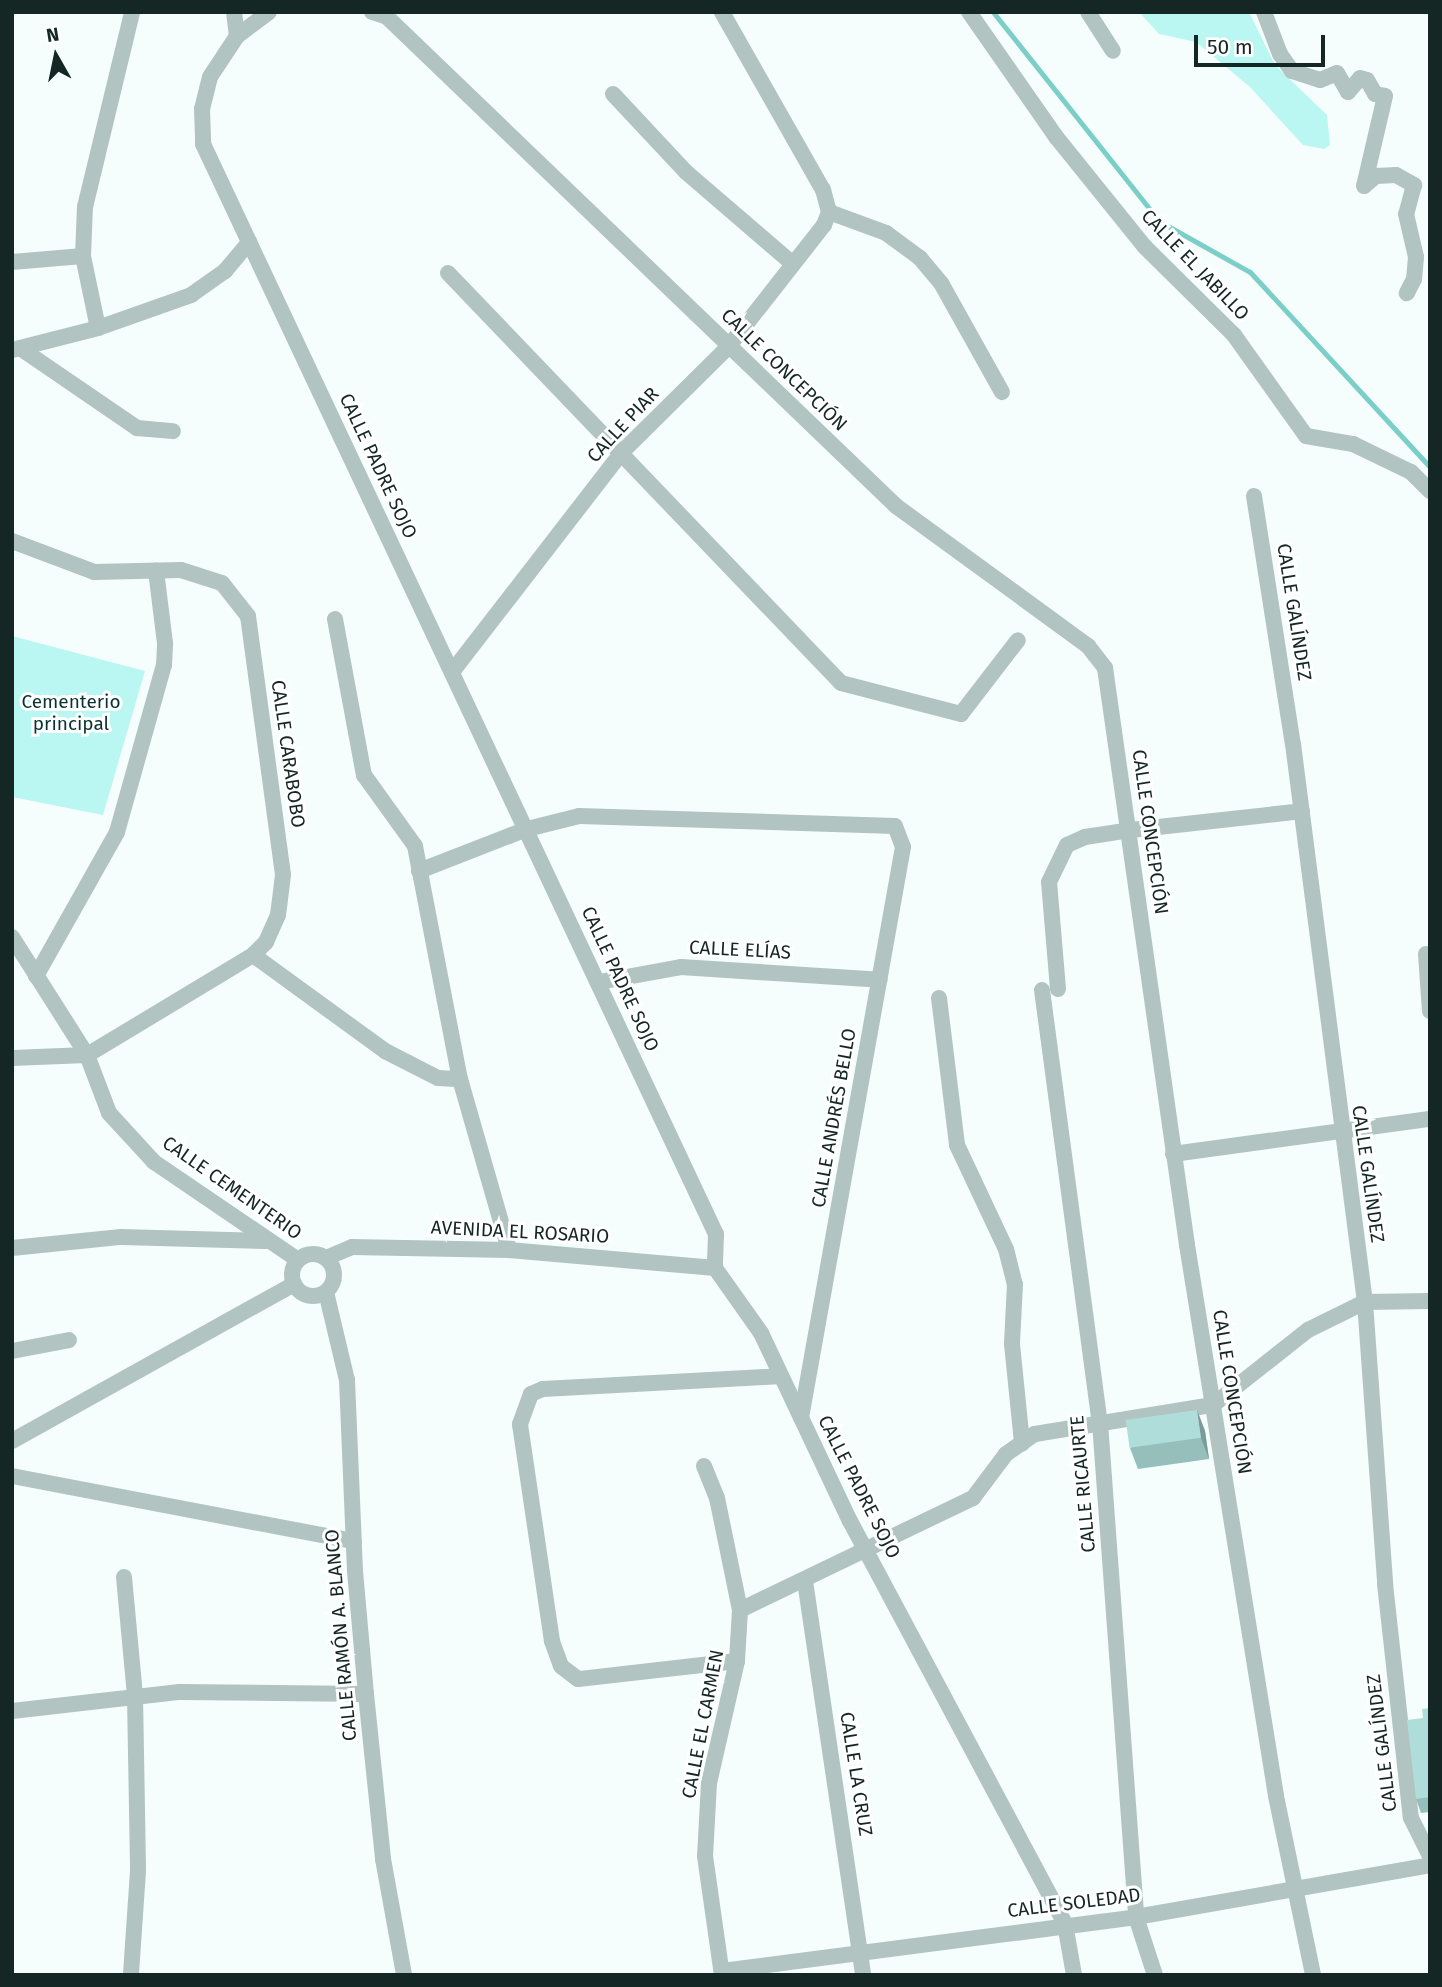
<!DOCTYPE html>
<meta charset="utf-8">
<style>
body{margin:0}
#map{position:relative;width:1442px;height:1987px;overflow:hidden;background:#f5fefd;font-family:"Fira Sans",sans-serif}
div>[style]{position:absolute}
[style*='--x']{left:calc(var(--x)*1px);top:calc(var(--y)*1px);width:calc(var(--w)*1px);rotate:calc(var(--a)*1deg)}
.green>*{inset:0;background:#baf7f2}
.stream>*{height:5px;margin:-2.5px;padding:0 2.5px;transform-origin:2.5px;border-radius:2.5px;background:#7bcfc8}
.street>*{height:16px;margin:-8px;padding:0 8px;transform-origin:8px;border-radius:8px;background:#b1c4c2}
.street>.ring{margin:-8px;padding:0;box-sizing:content-box;background:none;border:16px solid #b1c4c2;border-radius:50%}
.wall>*{inset:0;background:#96bebb}
.shaded-wall>*{inset:0;background:#7a9b98}
.building>*{inset:0;background:#afddd9;transform-origin:0 0}
span{translate:-50% -50%;white-space:nowrap;text-align:center;line-height:1.15;-webkit-text-stroke:6px #fff;paint-order:stroke}
.street-label{font-size:19px;color:#152725}
.park-label{font-size:19px;color:#083330}
.frame{position:absolute;inset:0;border:14px solid #152725;pointer-events:none}
.north{position:absolute;left:21px;top:21px;width:70px;height:70px;-webkit-text-stroke:5px #fff;paint-order:stroke;rotate:351deg;font-size:19px;font-weight:700;line-height:28px;text-align:center;color:#152725}
.north::after{content:'';display:block;margin:auto;width:24px;height:32px;background:#152725;clip-path:polygon(50% 0,100% 100%,50% 72%,0 100%)}
.scale{position:absolute;left:1194px;top:35px;width:131px;height:32px;box-sizing:border-box;border:4px solid #152725;border-top:0;padding-left:9px;font-size:21px;line-height:24px;white-space:nowrap;color:#152725;-webkit-text-stroke:5px #fff;paint-order:stroke}
</style>
<div id="map">
<div class="green">
<div style="clip-path:polygon(1139px 12px,1249px 12px,1275px 65px,1327px 115px,1330px 145px,1324px 149px,1303px 145px,1250px 87px,1196px 42px,1159px 34px)"></div>
<div style="clip-path:polygon(12px 636px,145px 671px,103px 815px,12px 797px)"></div>
</div>
<div class="stream">
<div style="--x:993;--y:12;--w:267;--a:51.5"></div>
<div style="--x:1159;--y:221;--w:104;--a:29.3"></div>
<div style="--x:1250;--y:272;--w:265;--a:47.3"></div>
</div>
<div class="street">
<div style="--x:234;--y:12;--w:24;--a:83"></div>
<div style="--x:269;--y:12;--w:40;--a:143"></div>
<div style="--x:237;--y:36;--w:49;--a:123.4"></div>
<div style="--x:210;--y:77;--w:33;--a:104"></div>
<div style="--x:202;--y:109;--w:35;--a:88"></div>
<div style="--x:203;--y:144;--w:1205;--a:64.8"></div>
<div style="--x:716;--y:1234;--w:34;--a:92"></div>
<div style="--x:715;--y:1268;--w:80;--a:54.7"></div>
<div style="--x:761;--y:1333;--w:208;--a:64.7"></div>
<div style="--x:850;--y:1521;--w:457;--a:61.9"></div>
<div style="--x:1065;--y:1924;--w:52;--a:80"></div>
<div style="--x:372;--y:12;--w:16;--a:18"></div>
<div style="--x:387;--y:17;--w:706;--a:43.85"></div>
<div style="--x:896;--y:506;--w:238;--a:36.1"></div>
<div style="--x:1088;--y:646;--w:28;--a:52"></div>
<div style="--x:1105;--y:668;--w:583;--a:81.91"></div>
<div style="--x:1187;--y:1245;--w:558;--a:80.82"></div>
<div style="--x:1276;--y:1796;--w:183;--a:78.3"></div>
<div style="--x:969;--y:12;--w:154;--a:55.1"></div>
<div style="--x:1057;--y:138;--w:140;--a:51.1"></div>
<div style="--x:1145;--y:247;--w:125;--a:44.7"></div>
<div style="--x:1234;--y:335;--w:124;--a:54.5"></div>
<div style="--x:1306;--y:436;--w:48;--a:9.7"></div>
<div style="--x:1353;--y:444;--w:64;--a:25.8"></div>
<div style="--x:1411;--y:472;--w:27;--a:45"></div>
<div style="--x:1088;--y:12;--w:46;--a:57.3"></div>
<div style="--x:1264;--y:12;--w:45;--a:69.1"></div>
<div style="--x:1280;--y:54;--w:21;--a:55"></div>
<div style="--x:1292;--y:71;--w:29;--a:18"></div>
<div style="--x:1320;--y:80;--w:18;--a:-22"></div>
<div style="--x:1337;--y:73;--w:22;--a:60"></div>
<div style="--x:1348;--y:92;--w:18;--a:-49"></div>
<div style="--x:1360;--y:78;--w:7;--a:16"></div>
<div style="--x:1367;--y:80;--w:16;--a:60"></div>
<div style="--x:1375;--y:94;--w:10;--a:11"></div>
<div style="--x:1385;--y:96;--w:92;--a:103.1"></div>
<div style="--x:1364;--y:186;--w:16;--a:-40"></div>
<div style="--x:1376;--y:176;--w:20;--a:-3"></div>
<div style="--x:1396;--y:175;--w:21;--a:29"></div>
<div style="--x:1414;--y:185;--w:30;--a:105"></div>
<div style="--x:1406;--y:214;--w:44;--a:76.9"></div>
<div style="--x:1416;--y:257;--w:22;--a:95"></div>
<div style="--x:1414;--y:279;--w:16;--a:117"></div>
<div style="--x:613;--y:94;--w:107;--a:46.9"></div>
<div style="--x:686;--y:172;--w:141;--a:40.7"></div>
<div style="--x:829;--y:212;--w:61;--a:20.2"></div>
<div style="--x:886;--y:233;--w:42;--a:36.3"></div>
<div style="--x:920;--y:258;--w:33;--a:50"></div>
<div style="--x:941;--y:283;--w:125;--a:60.8"></div>
<div style="--x:12;--y:262;--w:71;--a:-4.8"></div>
<div style="--x:448;--y:273;--w:568;--a:46.21"></div>
<div style="--x:841;--y:683;--w:124;--a:14.5"></div>
<div style="--x:961;--y:714;--w:93;--a:-52.4"></div>
<div style="--x:98;--y:328;--w:74;--a:-101.8"></div>
<div style="--x:83;--y:256;--w:49;--a:-87.7"></div>
<div style="--x:85;--y:207;--w:201;--a:-76.4"></div>
<div style="--x:20;--y:348;--w:142;--a:34.4"></div>
<div style="--x:137;--y:428;--w:36;--a:5"></div>
<div style="--x:12;--y:350;--w:89;--a:-14.3"></div>
<div style="--x:98;--y:328;--w:99;--a:-19.5"></div>
<div style="--x:191;--y:295;--w:42;--a:-35.2"></div>
<div style="--x:225;--y:271;--w:38;--a:-50"></div>
<div style="--x:1254;--y:496;--w:251;--a:81.1"></div>
<div style="--x:1293;--y:744;--w:563;--a:82.65"></div>
<div style="--x:1365;--y:1302;--w:283;--a:85.9"></div>
<div style="--x:1385;--y:1584;--w:235;--a:83.7"></div>
<div style="--x:1411;--y:1818;--w:42;--a:63.4"></div>
<div style="--x:12;--y:541;--w:88;--a:20.7"></div>
<div style="--x:94;--y:572;--w:87;--a:-1.3"></div>
<div style="--x:181;--y:570;--w:43;--a:17.6"></div>
<div style="--x:222;--y:583;--w:42;--a:51.8"></div>
<div style="--x:248;--y:616;--w:261;--a:82.3"></div>
<div style="--x:283;--y:875;--w:40;--a:97.1"></div>
<div style="--x:278;--y:915;--w:30;--a:114"></div>
<div style="--x:266;--y:942;--w:18;--a:135"></div>
<div style="--x:253;--y:955;--w:194;--a:148.9"></div>
<div style="--x:87;--y:1055;--w:75;--a:177.7"></div>
<div style="--x:335;--y:619;--w:159;--a:79.5"></div>
<div style="--x:364;--y:775;--w:87;--a:54.3"></div>
<div style="--x:415;--y:846;--w:237;--a:79.1"></div>
<div style="--x:460;--y:1079;--w:178;--a:74"></div>
<div style="--x:452;--y:672;--w:277;--a:-52.3"></div>
<div style="--x:621;--y:453;--w:152;--a:-44.7"></div>
<div style="--x:729;--y:346;--w:154;--a:-51.9"></div>
<div style="--x:824;--y:225;--w:14;--a:-69"></div>
<div style="--x:829;--y:212;--w:23;--a:-105"></div>
<div style="--x:823;--y:190;--w:205;--a:-119.6"></div>
<div style="--x:419;--y:871;--w:116;--a:-21.3"></div>
<div style="--x:527;--y:829;--w:54;--a:-14"></div>
<div style="--x:579;--y:816;--w:316;--a:1.8"></div>
<div style="--x:895;--y:826;--w:22;--a:69"></div>
<div style="--x:903;--y:847;--w:580;--a:100.13"></div>
<div style="--x:12;--y:937;--w:140;--a:57.6"></div>
<div style="--x:87;--y:1055;--w:62;--a:69.2"></div>
<div style="--x:109;--y:1113;--w:67;--a:47.4"></div>
<div style="--x:154;--y:1162;--w:174;--a:34.2"></div>
<div style="--x:1426;--y:954;--w:57;--a:86"></div>
<div style="--x:253;--y:955;--w:163;--a:36"></div>
<div style="--x:385;--y:1051;--w:59;--a:27"></div>
<div style="--x:438;--y:1078;--w:22;--a:3"></div>
<div style="--x:36;--y:976;--w:165;--a:-60.6"></div>
<div style="--x:117;--y:832;--w:173;--a:-74.3"></div>
<div style="--x:164;--y:665;--w:22;--a:-87"></div>
<div style="--x:165;--y:643;--w:73;--a:-97.1"></div>
<div style="--x:599;--y:982;--w:83;--a:-10.4"></div>
<div style="--x:681;--y:967;--w:199;--a:3.7"></div>
<div style="--x:1058;--y:989;--w:107;--a:-94.8"></div>
<div style="--x:1049;--y:882;--w:41;--a:-64.1"></div>
<div style="--x:1067;--y:845;--w:20;--a:-24"></div>
<div style="--x:1085;--y:837;--w:47;--a:-8.7"></div>
<div style="--x:1131;--y:830;--w:172;--a:-6.3"></div>
<div style="--x:1042;--y:990;--w:437;--a:82.4"></div>
<div style="--x:1100;--y:1423;--w:495;--a:85.8"></div>
<div style="--x:1136;--y:1917;--w:61;--a:71.9"></div>
<div style="--x:939;--y:998;--w:148;--a:83"></div>
<div style="--x:957;--y:1145;--w:115;--a:64.8"></div>
<div style="--x:1006;--y:1249;--w:36;--a:76"></div>
<div style="--x:1015;--y:1284;--w:60;--a:92.9"></div>
<div style="--x:1012;--y:1344;--w:100;--a:84.2"></div>
<div style="--x:1173;--y:1154;--w:259;--a:-7.8"></div>
<div style="--x:12;--y:1248;--w:110;--a:-5.8"></div>
<div style="--x:121;--y:1237;--w:145;--a:1.6"></div>
<div class="ring" style="left:292px;top:1254px;width:26px;height:26px"></div>
<div style="--x:326;--y:1258;--w:28;--a:-23"></div>
<div style="--x:352;--y:1247;--w:157;--a:1.1"></div>
<div style="--x:509;--y:1250;--w:207;--a:5"></div>
<div style="--x:326;--y:1292;--w:90;--a:76.6"></div>
<div style="--x:347;--y:1380;--w:191;--a:87.6"></div>
<div style="--x:355;--y:1571;--w:123;--a:84.9"></div>
<div style="--x:366;--y:1694;--w:166;--a:84.1"></div>
<div style="--x:383;--y:1859;--w:118;--a:79.7"></div>
<div style="--x:12;--y:1351;--w:58;--a:-10.9"></div>
<div style="--x:12;--y:1441;--w:323;--a:-29.1"></div>
<div style="--x:704;--y:1466;--w:35;--a:68"></div>
<div style="--x:717;--y:1498;--w:114;--a:78.4"></div>
<div style="--x:740;--y:1610;--w:51;--a:93.4"></div>
<div style="--x:737;--y:1661;--w:125;--a:102.9"></div>
<div style="--x:709;--y:1783;--w:73;--a:93.1"></div>
<div style="--x:705;--y:1856;--w:120;--a:81.9"></div>
<div style="--x:12;--y:1476;--w:348;--a:10.8"></div>
<div style="--x:124;--y:1577;--w:120;--a:84.7"></div>
<div style="--x:135;--y:1696;--w:175;--a:89"></div>
<div style="--x:138;--y:1871;--w:104;--a:93.9"></div>
<div style="--x:805;--y:1581;--w:398;--a:81.6"></div>
<div style="--x:740;--y:1610;--w:259;--a:-25.7"></div>
<div style="--x:973;--y:1498;--w:55;--a:-53.1"></div>
<div style="--x:1006;--y:1454;--w:35;--a:-35"></div>
<div style="--x:1035;--y:1434;--w:180;--a:-9.3"></div>
<div style="--x:1213;--y:1405;--w:121;--a:-38.3"></div>
<div style="--x:1308;--y:1330;--w:64;--a:-26.2"></div>
<div style="--x:1365;--y:1302;--w:65;--a:-0.9"></div>
<div style="--x:737;--y:1661;--w:160;--a:173.5"></div>
<div style="--x:578;--y:1679;--w:21;--a:-143"></div>
<div style="--x:561;--y:1666;--w:27;--a:-110"></div>
<div style="--x:552;--y:1641;--w:219;--a:-98.4"></div>
<div style="--x:520;--y:1424;--w:32;--a:-70"></div>
<div style="--x:531;--y:1394;--w:13;--a:-23"></div>
<div style="--x:543;--y:1389;--w:238;--a:-3.1"></div>
<div style="--x:12;--y:1711;--w:169;--a:-6.5"></div>
<div style="--x:180;--y:1692;--w:186;--a:0.6"></div>
<div style="--x:722;--y:1971;--w:418;--a:-7.4"></div>
<div style="--x:1136;--y:1917;--w:299;--a:-10"></div>
</div>
<div class="wall">
<div style="clip-path:polygon(1197px 1410px,1205px 1431px,1209px 1459px,1138px 1469px,1130px 1448px)"></div>
<div style="clip-path:polygon(1430px 1708px,1430px 1812px,1421px 1813px,1416px 1799px,1423px 1718px)"></div>
</div>
<div class="shaded-wall">
<div style="clip-path:polygon(1197px 1410px,1205px 1431px,1209px 1459px,1201px 1438px)"></div>
</div>
<div class="building">
<div style="left:1197px;top:1410px;width:28px;height:72px;rotate:82deg"></div>
<div style="clip-path:polygon(1430px 1708px,1430px 1797px,1416px 1799px,1407px 1720px,1423px 1718px,1422px 1709px)"></div>
</div>
<div class="street-label">
<span style="left:1195px;top:265px;rotate:46deg">CALLE EL JABILLO</span>
<span style="left:784px;top:370px;rotate:44deg">CALLE CONCEPCIÓN</span>
<span style="left:623px;top:425px;rotate:-47deg">CALLE PIAR</span>
<span style="left:378px;top:466px;rotate:65deg">CALLE PADRE SOJO</span>
<span style="left:1294px;top:612px;rotate:81deg">CALLE GALÍNDEZ</span>
<span style="left:288px;top:754px;rotate:82deg">CALLE CARABOBO</span>
<span style="left:1150px;top:832px;rotate:82deg">CALLE CONCEPCIÓN</span>
<span style="left:740px;top:950px;rotate:3deg">CALLE ELÍAS</span>
<span style="left:620px;top:979px;rotate:65deg">CALLE PADRE SOJO</span>
<span style="left:834px;top:1118px;rotate:-80deg">CALLE ANDRÉS BELLO</span>
<span style="left:1368px;top:1174px;rotate:82deg">CALLE GALÍNDEZ</span>
<span style="left:232px;top:1188px;rotate:35deg">CALLE CEMENTERIO</span>
<span style="left:520px;top:1232px;rotate:3deg">AVENIDA EL ROSARIO</span>
<span style="left:1232px;top:1392px;rotate:81deg">CALLE CONCEPCIÓN</span>
<span style="left:1083px;top:1484px;rotate:-95deg">CALLE RICAURTE</span>
<span style="left:859px;top:1487px;rotate:63deg">CALLE PADRE SOJO</span>
<span style="left:341px;top:1635px;rotate:-95deg">CALLE RAMÓN A. BLANCO</span>
<span style="left:703px;top:1724px;rotate:-79deg">CALLE EL CARMEN</span>
<span style="left:1382px;top:1743px;rotate:-97deg">CALLE GALÍNDEZ</span>
<span style="left:856px;top:1774px;rotate:81deg">CALLE LA CRUZ</span>
<span style="left:1074px;top:1903px;rotate:-7deg">CALLE SOLEDAD</span>
</div>
<div class="park-label">
<span style="left:71px;top:713px">Cementerio<br>principal</span>
</div>
<div class="frame"></div>
<div class="north">N</div>
<div class="scale">50 m</div>
</div>
